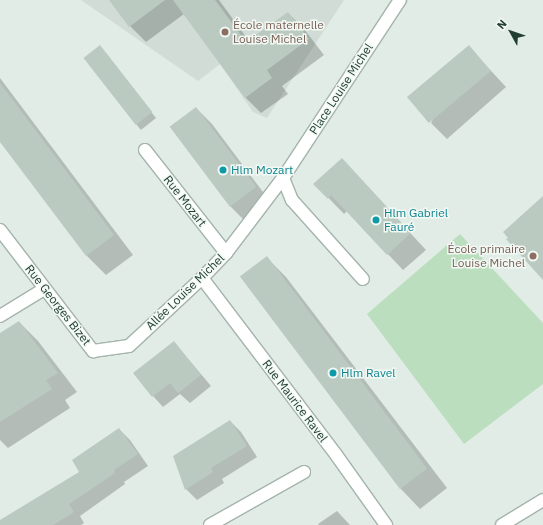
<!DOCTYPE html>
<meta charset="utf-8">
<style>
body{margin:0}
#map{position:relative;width:543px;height:525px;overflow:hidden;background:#e2ece6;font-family:"IBM Plex Sans",sans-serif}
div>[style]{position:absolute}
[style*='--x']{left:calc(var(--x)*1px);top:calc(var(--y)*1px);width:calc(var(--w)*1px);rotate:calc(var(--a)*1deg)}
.built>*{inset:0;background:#d0dcd5}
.green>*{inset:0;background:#badebe}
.shadow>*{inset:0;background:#0003}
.building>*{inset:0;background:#bacac1;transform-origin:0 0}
.roads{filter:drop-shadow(1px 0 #a4b4ac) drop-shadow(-1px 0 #a4b4ac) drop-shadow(0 1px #a4b4ac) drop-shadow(0 -1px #a4b4ac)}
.minor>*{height:12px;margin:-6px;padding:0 6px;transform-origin:6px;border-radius:6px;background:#fff}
.tertiary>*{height:12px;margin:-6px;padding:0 6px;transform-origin:6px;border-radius:6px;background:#fff}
.dots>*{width:11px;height:11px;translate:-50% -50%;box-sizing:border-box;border:2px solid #f2f9f4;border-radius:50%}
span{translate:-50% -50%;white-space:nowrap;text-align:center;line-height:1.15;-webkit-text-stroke:3px #f2f9f4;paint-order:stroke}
.education-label{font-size:12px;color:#785e54}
.left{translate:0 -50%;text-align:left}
.right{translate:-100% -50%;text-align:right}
.street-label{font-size:12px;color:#213e32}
.culture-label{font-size:12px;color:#0d838f}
.north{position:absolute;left:491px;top:12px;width:40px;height:40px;-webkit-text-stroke:3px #f2f9f4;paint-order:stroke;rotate:310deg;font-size:11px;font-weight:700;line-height:16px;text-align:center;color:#213e32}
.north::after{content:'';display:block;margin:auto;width:14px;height:18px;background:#213e32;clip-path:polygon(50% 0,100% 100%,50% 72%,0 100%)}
</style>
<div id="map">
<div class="built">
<div style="clip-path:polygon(81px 0,344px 0,267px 118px,253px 112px,220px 64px,198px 81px)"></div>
</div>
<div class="green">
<div style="clip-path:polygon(460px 234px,543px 323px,543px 384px,464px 444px,367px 314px)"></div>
</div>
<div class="shadow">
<div style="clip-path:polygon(110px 0,219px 0,249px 41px,288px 13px,304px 29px,324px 55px,282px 86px,288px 94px,261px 113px,245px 97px,184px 14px,146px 42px,130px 26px)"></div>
<div style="clip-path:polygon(469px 47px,506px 87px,447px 139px,431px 123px)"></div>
<div style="clip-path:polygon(105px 52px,156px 118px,141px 130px,136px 124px)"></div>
<div style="clip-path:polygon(0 78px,133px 255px,106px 275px,87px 256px,0 141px)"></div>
<div style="clip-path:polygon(196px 108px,212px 124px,272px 204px,246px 222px,230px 206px,171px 126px)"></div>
<div style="clip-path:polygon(342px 159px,426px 250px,403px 270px,347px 211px,344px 214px,315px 184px)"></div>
<div style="clip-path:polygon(267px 258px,286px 277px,447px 488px,420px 509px,401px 489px)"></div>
<div style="clip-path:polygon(19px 322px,38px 341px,77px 392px,65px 400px,70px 408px,8px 448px,0 440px,0 334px)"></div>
<div style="clip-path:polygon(174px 342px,211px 386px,190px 403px,180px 394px,163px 407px,153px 396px)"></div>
<div style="clip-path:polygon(230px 421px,241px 432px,257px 457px,222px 479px,224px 483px,197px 500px,186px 489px)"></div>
<div style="clip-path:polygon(119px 429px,130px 440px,148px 466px,124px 482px,125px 484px,80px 516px,84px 523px,81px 525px,19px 525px,80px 472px)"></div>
<div style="clip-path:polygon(337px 511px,350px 525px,319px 525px,318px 524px)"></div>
</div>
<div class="building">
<div style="clip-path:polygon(109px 0,165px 0,129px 27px)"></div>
<div style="clip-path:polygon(173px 0,215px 0,246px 42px,288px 12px,309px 39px,267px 70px,272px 78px,245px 98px)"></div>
<div style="left:100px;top:45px;width:85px;height:21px;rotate:52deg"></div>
<div style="left:469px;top:45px;width:34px;height:81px;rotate:50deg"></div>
<div style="clip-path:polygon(0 83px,114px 235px,86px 256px,0 142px)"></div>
<div style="left:196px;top:107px;width:100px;height:33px;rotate:53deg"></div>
<div style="clip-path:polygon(342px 158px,411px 233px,387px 255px,331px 195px,328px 199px,313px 184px)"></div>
<div style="clip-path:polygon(543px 196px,543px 280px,506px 239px,508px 238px,503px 232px)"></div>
<div style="left:267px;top:256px;width:266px;height:34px;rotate:53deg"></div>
<div style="clip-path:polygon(19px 321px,58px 373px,46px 380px,52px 389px,0 422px,0 333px)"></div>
<div style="clip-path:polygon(174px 341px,201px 375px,178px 393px,170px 383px,152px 397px,133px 373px)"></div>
<div style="clip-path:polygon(230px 420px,247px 446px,211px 468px,213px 472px,185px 490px,173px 456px)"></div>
<div style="clip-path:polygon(119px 428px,138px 454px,114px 470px,115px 473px,69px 504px,74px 512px,53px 525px,0 525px,0 520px,79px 472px,72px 460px)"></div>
</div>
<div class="roads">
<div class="minor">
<div style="--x:145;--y:150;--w:131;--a:51.8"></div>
<div style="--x:283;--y:178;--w:24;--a:68"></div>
<div style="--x:292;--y:200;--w:106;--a:48.1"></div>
<div style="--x:0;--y:230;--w:153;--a:52.5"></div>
<div style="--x:93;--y:351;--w:36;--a:-8"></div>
<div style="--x:129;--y:346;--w:100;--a:-43"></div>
<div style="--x:202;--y:278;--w:35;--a:-46"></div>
<div style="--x:226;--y:253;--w:94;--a:-52.8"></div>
<div style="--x:283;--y:178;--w:213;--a:-56.7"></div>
<div style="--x:202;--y:278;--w:223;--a:52.8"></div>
<div style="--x:337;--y:456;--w:85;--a:54.6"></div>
<div style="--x:0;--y:316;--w:52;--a:-31.5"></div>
<div style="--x:210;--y:525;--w:108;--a:-29.4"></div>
</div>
<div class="tertiary">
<div style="--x:502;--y:525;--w:48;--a:-31.4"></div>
</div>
</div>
<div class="dots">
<div style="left:225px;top:32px;background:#8d6e63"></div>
<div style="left:223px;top:170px;background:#0f9aa8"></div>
<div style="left:376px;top:220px;background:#0f9aa8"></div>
<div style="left:533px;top:256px;background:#8d6e63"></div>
<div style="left:333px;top:373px;background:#0f9aa8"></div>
</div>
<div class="education-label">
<span class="left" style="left:233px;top:32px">École maternelle<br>Louise Michel</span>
<span class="right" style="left:525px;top:256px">École primaire<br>Louise Michel</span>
</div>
<div class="street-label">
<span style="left:341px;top:89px;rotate:-57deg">Place Louise Michel</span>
<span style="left:185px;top:201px;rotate:52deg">Rue Mozart</span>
<span style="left:185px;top:292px;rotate:-44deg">Allée Louise Michel</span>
<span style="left:58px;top:305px;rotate:52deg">Rue Georges Bizet</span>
<span style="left:295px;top:401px;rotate:53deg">Rue Maurice Ravel</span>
</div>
<div class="culture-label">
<span class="left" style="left:231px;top:170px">Hlm Mozart</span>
<span class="left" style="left:384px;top:220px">Hlm Gabriel<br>Fauré</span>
<span class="left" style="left:341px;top:373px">Hlm Ravel</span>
</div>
<div class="north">N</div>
</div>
